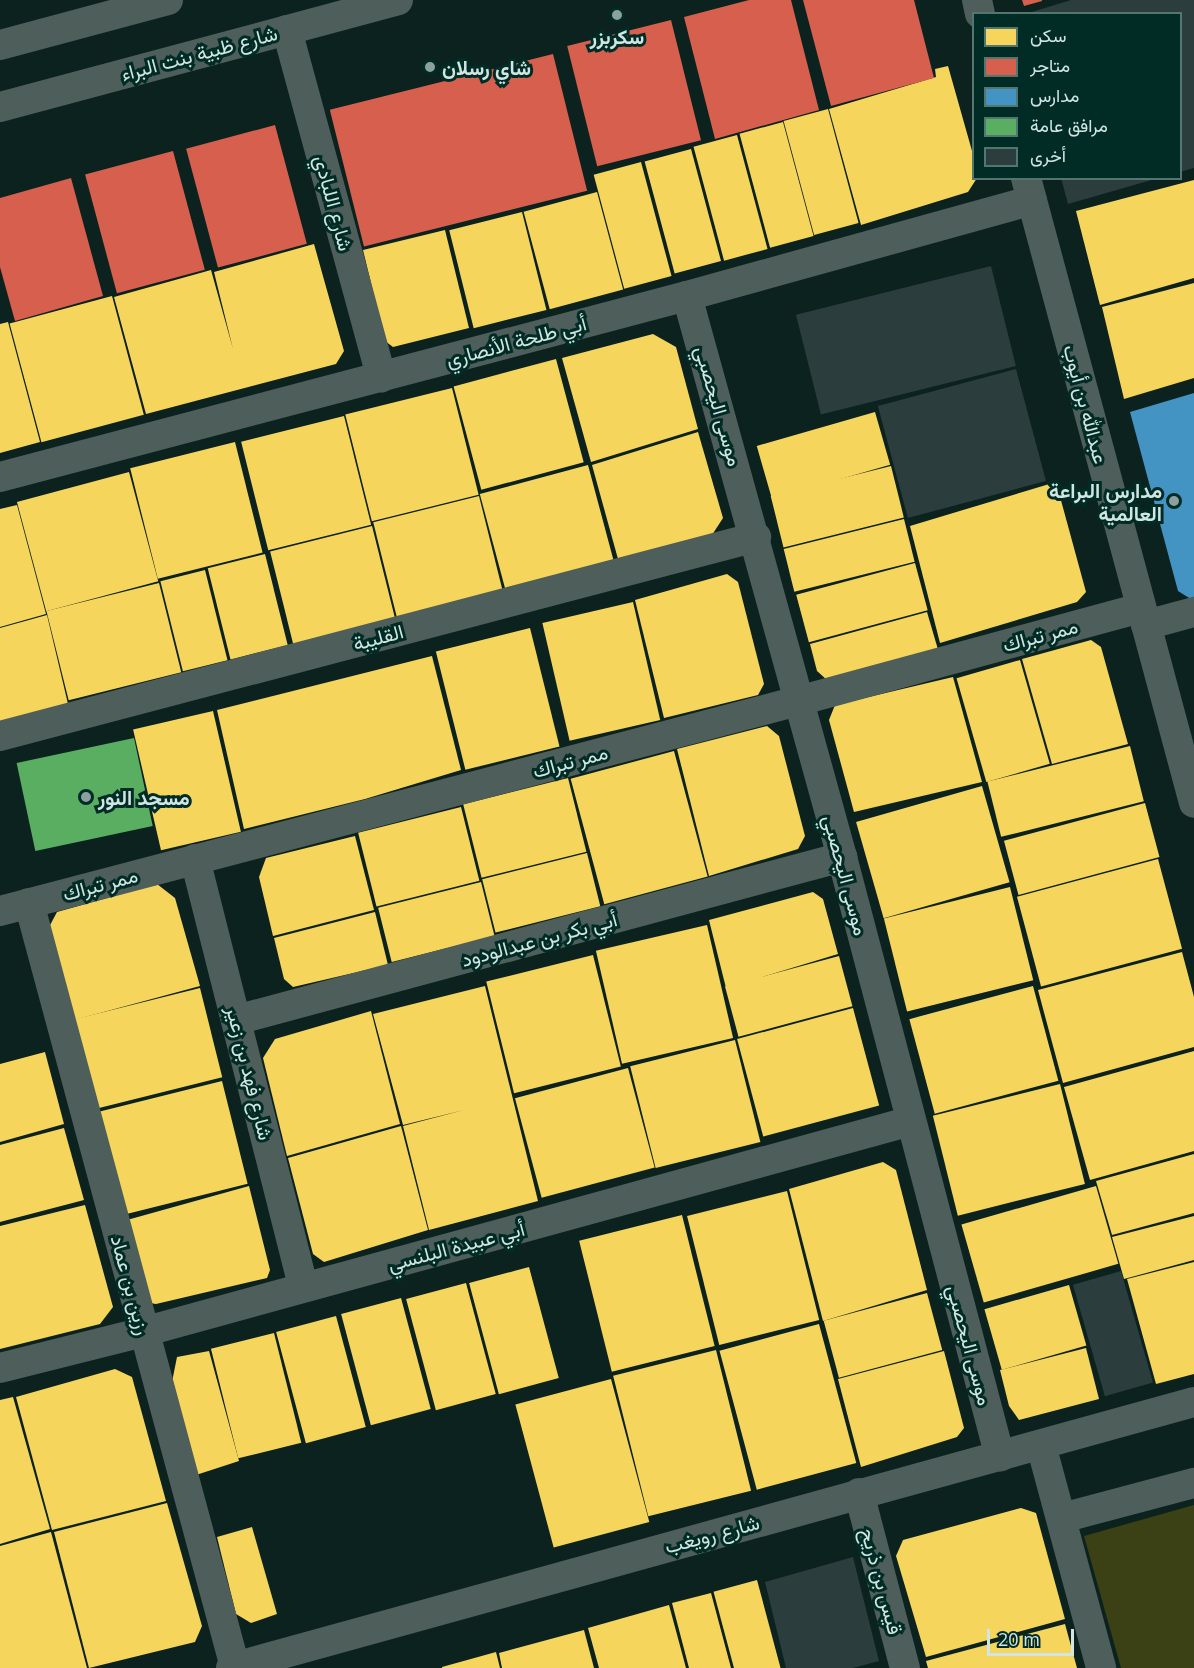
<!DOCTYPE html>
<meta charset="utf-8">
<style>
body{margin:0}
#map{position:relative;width:1194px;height:1668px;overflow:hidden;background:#0b221f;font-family:"Open Sans",Vazirmatn,sans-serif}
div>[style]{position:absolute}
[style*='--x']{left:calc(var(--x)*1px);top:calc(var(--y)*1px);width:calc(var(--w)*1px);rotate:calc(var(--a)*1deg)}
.green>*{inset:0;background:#3b4115}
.homes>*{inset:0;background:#f6d55c;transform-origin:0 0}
.shops>*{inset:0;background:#d6604d;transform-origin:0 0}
.schools>*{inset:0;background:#4393c3}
.public>*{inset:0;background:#5aae61;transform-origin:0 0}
.building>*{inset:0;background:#2b3d3d;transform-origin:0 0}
.minor>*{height:30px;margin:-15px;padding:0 15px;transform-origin:15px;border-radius:15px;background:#4e5e5a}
.dots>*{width:16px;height:16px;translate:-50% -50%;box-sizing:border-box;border:3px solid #012c26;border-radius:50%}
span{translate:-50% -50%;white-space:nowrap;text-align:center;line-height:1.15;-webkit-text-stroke:6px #012c26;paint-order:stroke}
.poi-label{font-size:20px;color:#d1e6e2;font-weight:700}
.left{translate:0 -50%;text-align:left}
.right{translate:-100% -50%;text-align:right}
.street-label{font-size:20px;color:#d1e6e2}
.legend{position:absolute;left:972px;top:12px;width:210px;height:168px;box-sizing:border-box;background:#012c26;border:2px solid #547671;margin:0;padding:8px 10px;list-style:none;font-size:18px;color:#d1e6e2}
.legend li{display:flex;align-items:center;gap:12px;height:30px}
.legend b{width:30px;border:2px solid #547671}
.scale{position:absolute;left:987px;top:1629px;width:87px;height:27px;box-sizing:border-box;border:3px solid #d1e6e2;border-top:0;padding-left:8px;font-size:18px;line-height:21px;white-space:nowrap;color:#d1e6e2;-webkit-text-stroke:4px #012c26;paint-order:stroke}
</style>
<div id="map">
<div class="green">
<div style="clip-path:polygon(1194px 1505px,1194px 1668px,1121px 1668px,1084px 1536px)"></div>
</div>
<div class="homes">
<div style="clip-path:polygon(948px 66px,974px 158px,974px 178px,977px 178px,968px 192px,861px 225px,829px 109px,936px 77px,935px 69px)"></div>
<div style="left:828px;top:109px;width:118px;height:46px;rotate:75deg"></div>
<div style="left:783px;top:122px;width:118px;height:45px;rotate:75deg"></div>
<div style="left:737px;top:135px;width:118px;height:45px;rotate:75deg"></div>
<div style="left:691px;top:149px;width:116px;height:48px;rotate:75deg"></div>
<div style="left:641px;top:162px;width:118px;height:49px;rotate:75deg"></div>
<div style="clip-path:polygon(1194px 180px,1194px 278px,1100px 305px,1076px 211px)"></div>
<div style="left:597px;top:192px;width:101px;height:76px;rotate:75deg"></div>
<div style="left:522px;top:212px;width:101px;height:75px;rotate:76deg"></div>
<div style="clip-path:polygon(445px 230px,469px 328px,393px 347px,385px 341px,363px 250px)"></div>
<div style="clip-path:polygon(314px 244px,344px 351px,336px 364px,146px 414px,114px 297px,211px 270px,233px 349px,214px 272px)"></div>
<div style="clip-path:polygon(1194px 283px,1194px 378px,1124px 399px,1102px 307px)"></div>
<div style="left:112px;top:296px;width:123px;height:106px;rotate:75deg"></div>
<div style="clip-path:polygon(8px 322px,40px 442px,0 453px,0 324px)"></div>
<div style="clip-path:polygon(653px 334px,676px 347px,698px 429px,591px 462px,562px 358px)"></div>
<div style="left:556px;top:359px;width:107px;height:106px;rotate:75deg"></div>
<div style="left:452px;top:388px;width:110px;height:110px;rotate:76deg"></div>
<div style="left:875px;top:412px;width:55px;height:123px;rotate:74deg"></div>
<div style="left:344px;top:416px;width:112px;height:106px;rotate:76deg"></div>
<div style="clip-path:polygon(698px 432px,723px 518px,712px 535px,618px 559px,592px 465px)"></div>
<div style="left:235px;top:442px;width:114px;height:108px;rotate:76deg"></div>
<div style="left:588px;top:465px;width:98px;height:112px;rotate:75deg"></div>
<div style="left:891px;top:466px;width:53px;height:124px;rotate:76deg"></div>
<div style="left:129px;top:472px;width:113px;height:116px;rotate:75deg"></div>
<div style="clip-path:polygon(1056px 482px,1086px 592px,1077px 602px,940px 643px,910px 526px)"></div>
<div style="left:479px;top:496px;width:98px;height:109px;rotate:76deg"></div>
<div style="clip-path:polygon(17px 505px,46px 614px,0 627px,0 509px)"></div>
<div style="left:904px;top:519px;width:44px;height:124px;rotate:76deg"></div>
<div style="left:372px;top:526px;width:96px;height:105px;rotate:76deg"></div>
<div style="left:265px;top:554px;width:94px;height:59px;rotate:76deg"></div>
<div style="left:915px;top:563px;width:49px;height:123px;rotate:75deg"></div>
<div style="left:205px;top:570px;width:93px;height:46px;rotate:76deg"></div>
<div style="clip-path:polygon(727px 574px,738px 582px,764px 684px,758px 695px,664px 718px,635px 600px)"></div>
<div style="left:159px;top:583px;width:92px;height:116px;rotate:76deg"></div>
<div style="left:633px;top:602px;width:121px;height:93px;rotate:77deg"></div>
<div style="clip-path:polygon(927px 612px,939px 653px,827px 680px,817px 671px,810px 644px)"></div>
<div style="clip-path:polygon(47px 615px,68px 704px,0 723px,0 628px)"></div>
<div style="left:530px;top:628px;width:122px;height:97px;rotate:76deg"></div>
<div style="clip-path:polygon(1091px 640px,1101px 647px,1128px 744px,1052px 764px,1022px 659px)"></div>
<div style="clip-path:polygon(432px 656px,461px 770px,365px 799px,244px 829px,217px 710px)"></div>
<div style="left:1020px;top:660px;width:108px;height:66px;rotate:74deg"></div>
<div style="clip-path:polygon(953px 677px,982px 782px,854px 812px,829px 720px,835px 705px)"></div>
<div style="left:213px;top:711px;width:124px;height:82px;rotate:77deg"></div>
<div style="clip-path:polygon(767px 726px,779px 736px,805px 836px,798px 849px,709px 876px,677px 749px)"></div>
<div style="left:1130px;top:746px;width:57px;height:147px;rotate:76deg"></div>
<div style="left:674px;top:751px;width:130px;height:107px;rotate:75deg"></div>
<div style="left:568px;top:778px;width:76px;height:108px;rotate:76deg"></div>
<div style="left:982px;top:786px;width:100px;height:131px;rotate:74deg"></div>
<div style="left:1145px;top:803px;width:56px;height:146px;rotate:75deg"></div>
<div style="left:461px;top:807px;width:76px;height:106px;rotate:76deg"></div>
<div style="clip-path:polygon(355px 836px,374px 910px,273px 936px,259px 877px,266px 858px)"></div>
<div style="left:587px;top:853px;width:55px;height:108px;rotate:76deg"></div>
<div style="left:1158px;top:859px;width:93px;height:146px;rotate:75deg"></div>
<div style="left:481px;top:882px;width:56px;height:106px;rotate:76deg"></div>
<div style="clip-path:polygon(157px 884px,175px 898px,200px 986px,74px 1020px,48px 929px,57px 912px)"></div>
<div style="left:1010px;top:887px;width:96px;height:130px;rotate:76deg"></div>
<div style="clip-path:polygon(813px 892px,823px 899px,838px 954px,726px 988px,709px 920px)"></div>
<div style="clip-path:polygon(375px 912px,388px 965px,293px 987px,284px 979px,274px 938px)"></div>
<div style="left:707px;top:925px;width:116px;height:114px;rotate:77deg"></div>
<div style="clip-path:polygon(1182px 952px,1194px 997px,1194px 1047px,1063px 1083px,1038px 990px)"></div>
<div style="left:593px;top:955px;width:115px;height:110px;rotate:76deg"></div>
<div style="left:839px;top:956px;width:52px;height:118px;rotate:75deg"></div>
<div style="clip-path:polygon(485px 986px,538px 1201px,429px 1230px,403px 1126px,464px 1110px,403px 1125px,373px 1014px)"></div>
<div style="left:1033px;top:986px;width:98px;height:128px;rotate:75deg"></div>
<div style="left:200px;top:988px;width:92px;height:130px;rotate:76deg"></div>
<div style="left:853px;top:1008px;width:101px;height:120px;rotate:75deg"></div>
<div style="clip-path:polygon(371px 1011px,400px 1124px,287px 1156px,263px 1058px,275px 1039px)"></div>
<div style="left:735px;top:1040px;width:105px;height:108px;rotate:76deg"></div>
<div style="clip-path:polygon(1194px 1051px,1194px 1151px,1090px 1180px,1064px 1087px)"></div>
<div style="clip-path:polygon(45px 1052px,64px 1124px,0 1142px,0 1064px)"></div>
<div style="left:628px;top:1068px;width:103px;height:117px;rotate:75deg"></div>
<div style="left:222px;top:1081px;width:106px;height:131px;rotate:76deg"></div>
<div style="left:1060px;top:1084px;width:103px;height:131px;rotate:76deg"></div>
<div style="clip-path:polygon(401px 1126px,428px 1230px,324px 1262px,313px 1254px,288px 1158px)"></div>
<div style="clip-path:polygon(64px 1128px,84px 1200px,0 1222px,0 1145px)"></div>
<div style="clip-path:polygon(1194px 1154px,1194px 1213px,1112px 1235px,1096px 1181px)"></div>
<div style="clip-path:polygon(883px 1162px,896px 1170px,927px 1290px,823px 1321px,789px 1189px)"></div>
<div style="clip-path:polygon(249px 1186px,270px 1270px,267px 1278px,156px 1304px,150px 1303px,127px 1220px)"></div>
<div style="left:1096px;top:1186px;width:81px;height:140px;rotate:74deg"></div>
<div style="left:787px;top:1191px;width:133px;height:103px;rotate:76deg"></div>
<div style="clip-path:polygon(85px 1205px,113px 1307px,100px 1324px,0 1349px,0 1226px)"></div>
<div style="left:682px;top:1215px;width:135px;height:106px;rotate:76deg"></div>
<div style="clip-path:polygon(1194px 1216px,1194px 1260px,1124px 1279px,1112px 1237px)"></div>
<div style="clip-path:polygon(1194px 1262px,1194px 1374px,1156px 1384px,1127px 1279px)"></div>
<div style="left:529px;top:1267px;width:115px;height:62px;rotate:75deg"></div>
<div style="left:466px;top:1283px;width:115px;height:62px;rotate:75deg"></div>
<div style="left:1069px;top:1285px;width:63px;height:88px;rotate:74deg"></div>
<div style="left:927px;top:1293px;width:59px;height:107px;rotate:75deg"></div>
<div style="left:401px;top:1298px;width:115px;height:62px;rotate:75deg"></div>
<div style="left:336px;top:1316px;width:115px;height:62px;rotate:75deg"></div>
<div style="left:819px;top:1324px;width:144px;height:103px;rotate:75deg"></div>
<div style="left:274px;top:1333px;width:113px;height:65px;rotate:76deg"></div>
<div style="clip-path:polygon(1086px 1348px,1099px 1399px,1019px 1420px,1009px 1406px,1000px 1370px)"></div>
<div style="left:716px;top:1350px;width:145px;height:106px;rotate:76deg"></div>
<div style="clip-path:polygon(209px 1351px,239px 1461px,196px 1475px,172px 1382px,177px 1357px)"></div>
<div style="clip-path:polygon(944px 1351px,964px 1428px,957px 1437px,861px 1467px,838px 1379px)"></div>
<div style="clip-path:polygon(115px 1369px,132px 1377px,166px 1501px,52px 1530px,16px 1397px)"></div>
<div style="left:611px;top:1379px;width:148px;height:99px;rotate:75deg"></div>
<div style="clip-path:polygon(13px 1397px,50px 1529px,0 1544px,0 1400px)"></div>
<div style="clip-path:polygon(167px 1503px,202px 1626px,195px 1642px,89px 1668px,54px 1532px)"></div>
<div style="clip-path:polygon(1021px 1508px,1036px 1513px,1065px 1619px,926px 1657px,896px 1556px,903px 1540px)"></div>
<div style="clip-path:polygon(252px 1527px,277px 1614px,251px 1623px,236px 1614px,217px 1537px)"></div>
<div style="clip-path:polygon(51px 1532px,87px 1668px,0 1668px,0 1546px)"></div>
<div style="left:757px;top:1580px;width:91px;height:45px;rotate:75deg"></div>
<div style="clip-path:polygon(711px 1593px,731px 1668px,689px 1668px,672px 1603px)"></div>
<div style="clip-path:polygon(669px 1605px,686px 1668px,599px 1668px,588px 1628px)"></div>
<div style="clip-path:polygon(1065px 1624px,1077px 1668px,928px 1668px,926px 1661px)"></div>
<div style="clip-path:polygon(584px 1630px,594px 1668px,502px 1668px,499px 1653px)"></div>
<div style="clip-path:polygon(496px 1652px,500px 1668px,442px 1668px,442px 1667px)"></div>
</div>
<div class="shops">
<div style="clip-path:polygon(749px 0,791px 0,819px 110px,715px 139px,684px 17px)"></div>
<div style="clip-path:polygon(803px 0,914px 0,934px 78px,831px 106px)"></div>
<div style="clip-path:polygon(1022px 0,1042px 0,1042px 1px,1024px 6px)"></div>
<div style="left:671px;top:20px;width:124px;height:107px;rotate:76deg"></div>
<div style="left:553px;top:54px;width:141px;height:230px;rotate:76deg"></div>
<div style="left:275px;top:125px;width:123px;height:92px;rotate:75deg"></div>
<div style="left:173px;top:151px;width:123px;height:91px;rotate:75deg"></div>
<div style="clip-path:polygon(71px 178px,103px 296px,15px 321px,0 267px,0 198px)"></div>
</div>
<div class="schools">
<div style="clip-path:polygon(1194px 393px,1194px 601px,1178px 591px,1130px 412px)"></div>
</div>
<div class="public">
<div style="left:134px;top:738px;width:90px;height:120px;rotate:78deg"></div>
</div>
<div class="building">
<div style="clip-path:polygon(1071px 0,1194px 0,1194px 168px,1180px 172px,1180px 14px,1025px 14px)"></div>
<div style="clip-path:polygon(1061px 178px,1155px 178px,1155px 179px,1068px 204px)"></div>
<div style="left:991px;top:266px;width:103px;height:201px;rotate:76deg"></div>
<div style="left:1016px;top:369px;width:116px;height:143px;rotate:75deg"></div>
<div style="left:1121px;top:1271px;width:116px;height:50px;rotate:74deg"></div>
<div style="clip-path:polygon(853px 1557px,879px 1661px,853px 1668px,786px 1668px,765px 1582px)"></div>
</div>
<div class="minor">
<div style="--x:977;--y:0;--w:14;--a:78"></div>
<div style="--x:287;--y:30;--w:360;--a:74.8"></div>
<div style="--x:0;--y:45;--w:174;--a:-15"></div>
<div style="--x:0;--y:107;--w:412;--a:-15"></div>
<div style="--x:1026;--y:178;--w:647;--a:74.95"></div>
<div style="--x:687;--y:296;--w:582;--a:74.55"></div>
<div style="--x:842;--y:857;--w:620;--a:75.25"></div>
<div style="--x:0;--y:477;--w:710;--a:-14.76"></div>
<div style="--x:687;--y:296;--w:358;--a:-15.5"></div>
<div style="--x:1146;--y:625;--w:50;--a:-15.2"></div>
<div style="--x:0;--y:736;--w:782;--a:-14.75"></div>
<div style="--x:195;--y:859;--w:441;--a:75.8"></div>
<div style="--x:29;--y:903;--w:791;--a:74.91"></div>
<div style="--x:0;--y:911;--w:825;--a:-14.74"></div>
<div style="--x:798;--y:701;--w:354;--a:-15.2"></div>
<div style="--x:236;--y:1020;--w:628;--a:-15.05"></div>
<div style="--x:0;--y:1368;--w:147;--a:-14.1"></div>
<div style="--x:143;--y:1332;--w:796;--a:-15.36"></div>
<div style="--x:1041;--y:1445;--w:231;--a:74.9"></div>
<div style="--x:859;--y:1493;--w:181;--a:75.3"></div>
<div style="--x:1062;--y:1518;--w:137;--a:-14.9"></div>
<div style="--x:231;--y:1668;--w:999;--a:-15.44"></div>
</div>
<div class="dots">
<div style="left:617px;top:15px;background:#8ca19e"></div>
<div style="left:430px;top:67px;background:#8ca19e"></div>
<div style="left:1174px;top:501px;background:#8ca19e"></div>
<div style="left:86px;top:797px;background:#8ca19e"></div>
</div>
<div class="poi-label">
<span style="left:617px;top:36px">سكربزر</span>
<span class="left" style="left:442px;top:67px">شاي رسلان</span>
<span class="right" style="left:1162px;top:502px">مدارس البراعة<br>العالمية</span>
<span class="left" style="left:98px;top:797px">مسجد النور</span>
</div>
<div class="street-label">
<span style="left:199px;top:53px;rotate:-15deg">شارع ظبية بنت البراء</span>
<span style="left:334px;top:203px;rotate:75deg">شارع اللبادي</span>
<span style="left:516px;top:341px;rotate:-15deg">أبي طلحة الأنصاري</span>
<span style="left:1086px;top:404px;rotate:75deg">عبدالله بن أيوب</span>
<span style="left:719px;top:406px;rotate:74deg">موسى اليحصبي</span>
<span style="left:1040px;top:635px;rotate:-15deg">ممر تبراك</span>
<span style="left:378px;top:637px;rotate:-15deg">القليبة</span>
<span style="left:570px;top:761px;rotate:-15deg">ممر تبراك</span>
<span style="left:846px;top:875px;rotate:75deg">موسى اليحصبي</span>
<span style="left:100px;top:884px;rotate:-15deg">ممر تبراك</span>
<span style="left:539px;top:939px;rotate:-15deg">أبي بكر بن عبدالودود</span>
<span style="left:250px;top:1073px;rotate:76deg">شارع فهد بن زعير</span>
<span style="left:456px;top:1246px;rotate:-15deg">أبي عبيدة البلنسي</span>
<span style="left:131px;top:1285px;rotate:75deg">رزين بن عماد</span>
<span style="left:970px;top:1345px;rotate:75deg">موسى اليحصبي</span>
<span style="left:712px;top:1534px;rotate:-15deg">شارع رويغب</span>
<span style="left:882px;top:1581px;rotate:75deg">قيس بن ذريح</span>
</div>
<ul class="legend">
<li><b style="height:16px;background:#f6d55c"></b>سكن</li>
<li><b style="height:16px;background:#d6604d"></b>متاجر</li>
<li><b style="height:16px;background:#4393c3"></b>مدارس</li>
<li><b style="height:16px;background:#5aae61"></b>مرافق عامة</li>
<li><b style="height:16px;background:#2b3d3d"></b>أخرى</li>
</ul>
<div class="scale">20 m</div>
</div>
